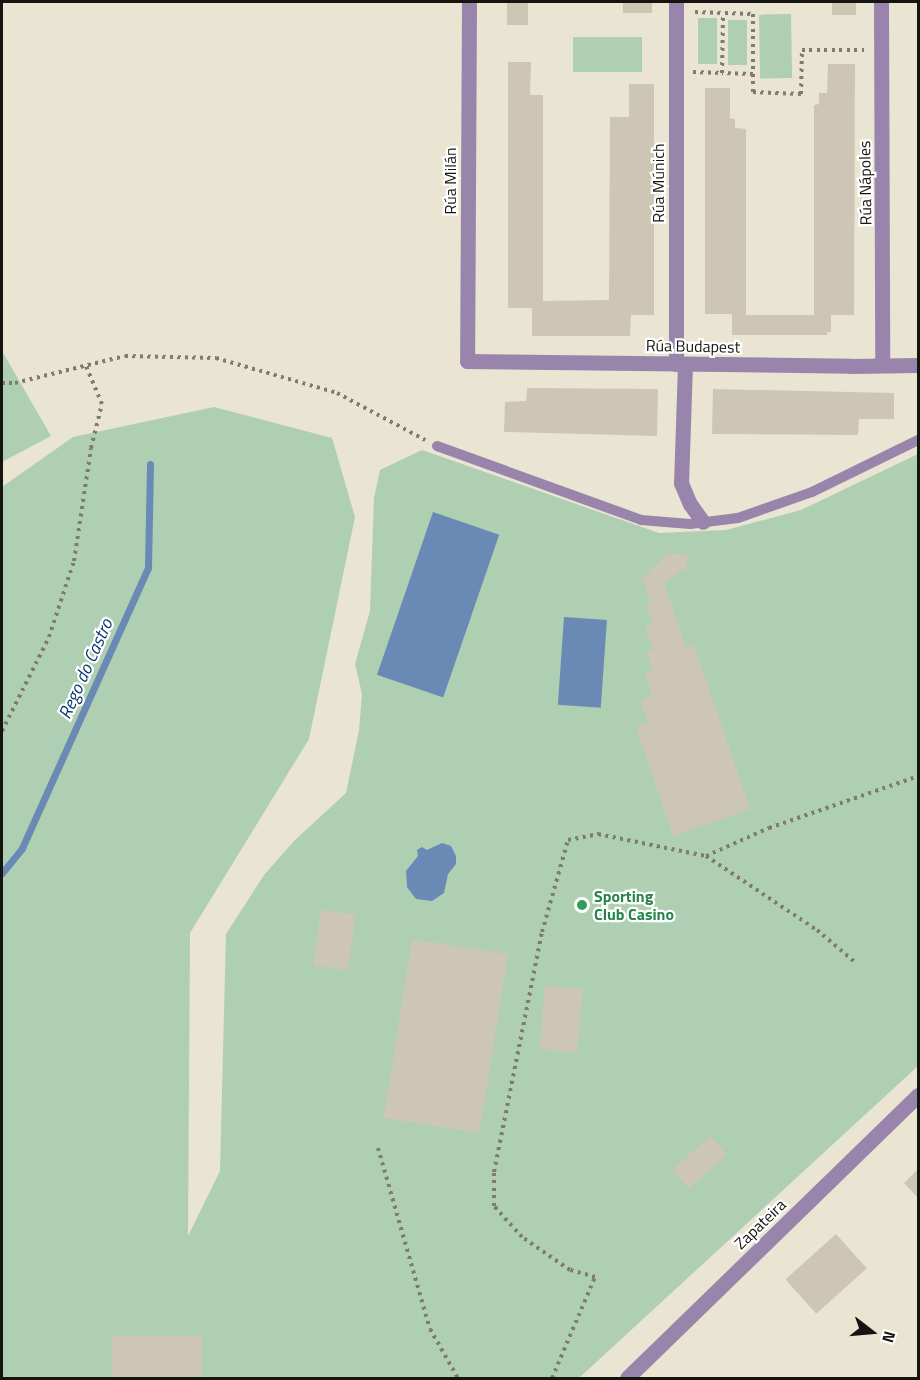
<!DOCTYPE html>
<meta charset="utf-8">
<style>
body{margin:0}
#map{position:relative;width:920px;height:1380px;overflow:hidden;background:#eae4d2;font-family:"Titillium Web",sans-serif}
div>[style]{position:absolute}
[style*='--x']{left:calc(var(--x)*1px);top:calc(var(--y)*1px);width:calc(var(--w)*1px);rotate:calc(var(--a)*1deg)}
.green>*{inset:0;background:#afcfb2;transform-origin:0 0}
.water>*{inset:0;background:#6a8ab5;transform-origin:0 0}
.stream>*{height:7px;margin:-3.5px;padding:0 3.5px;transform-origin:3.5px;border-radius:3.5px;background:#6a8ab5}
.building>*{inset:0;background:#cdc6b5;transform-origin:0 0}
.path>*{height:4px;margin-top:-2px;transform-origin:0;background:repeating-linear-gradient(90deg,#7f7b6f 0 3px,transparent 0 7.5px)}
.lane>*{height:10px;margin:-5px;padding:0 5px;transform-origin:5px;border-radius:5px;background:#9985ab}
.street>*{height:15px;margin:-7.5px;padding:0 7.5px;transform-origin:7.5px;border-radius:7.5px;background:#9985ab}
.dots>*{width:16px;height:16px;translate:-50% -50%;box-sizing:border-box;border:3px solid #fff;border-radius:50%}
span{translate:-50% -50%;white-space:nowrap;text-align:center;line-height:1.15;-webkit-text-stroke:4.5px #fff;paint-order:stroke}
.street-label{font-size:16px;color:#16140e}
.leisure-label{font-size:16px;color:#27864d;font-weight:700}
.left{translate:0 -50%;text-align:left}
.water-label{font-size:18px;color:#09386e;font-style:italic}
.frame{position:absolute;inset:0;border:3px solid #16140e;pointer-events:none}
.north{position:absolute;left:842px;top:1302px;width:60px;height:60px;-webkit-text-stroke:4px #fff;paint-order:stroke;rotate:106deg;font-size:16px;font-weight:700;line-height:24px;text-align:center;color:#16140e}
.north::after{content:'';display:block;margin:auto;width:21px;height:27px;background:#16140e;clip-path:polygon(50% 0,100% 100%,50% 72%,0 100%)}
</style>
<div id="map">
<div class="green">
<div style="left:791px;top:14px;width:64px;height:32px;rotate:89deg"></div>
<div style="left:698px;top:18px;width:19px;height:46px"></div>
<div style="left:728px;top:20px;width:19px;height:45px"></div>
<div style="left:642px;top:37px;width:35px;height:69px;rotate:90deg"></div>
<div style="clip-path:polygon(2px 351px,51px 436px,2px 462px)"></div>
<div style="clip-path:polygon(214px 407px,332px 438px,355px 517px,309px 739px,190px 933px,188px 1236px,220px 1171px,226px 934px,264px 875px,295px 840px,346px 793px,359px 730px,362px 694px,355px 664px,370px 611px,374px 498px,380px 470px,422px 450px,659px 533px,726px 530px,801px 510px,918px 454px,918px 1066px,579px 1378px,2px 1378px,2px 487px,73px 437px)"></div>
</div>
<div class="water">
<div style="left:433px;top:512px;width:70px;height:172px;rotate:19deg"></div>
<div style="left:564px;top:617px;width:43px;height:88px;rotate:4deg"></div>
<div style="clip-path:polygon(442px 843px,451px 846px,456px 856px,456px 864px,448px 874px,444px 893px,432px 901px,416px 899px,407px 887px,406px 871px,418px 856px,417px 850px,422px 847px,427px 850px)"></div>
</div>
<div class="stream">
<div style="--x:2;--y:873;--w:32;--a:-51"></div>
<div style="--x:22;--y:848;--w:307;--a:-65.8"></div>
<div style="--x:148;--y:568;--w:104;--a:-88.9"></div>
</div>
<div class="building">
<div style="left:507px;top:2px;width:21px;height:23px"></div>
<div style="left:623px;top:2px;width:29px;height:11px"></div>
<div style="left:832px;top:2px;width:24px;height:13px"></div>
<div style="clip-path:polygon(508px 62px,531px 62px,530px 95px,543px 95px,543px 301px,609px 300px,610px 117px,629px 117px,629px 84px,654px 84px,654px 315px,631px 315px,630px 336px,532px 336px,532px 308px,508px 308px)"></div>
<div style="clip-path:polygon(828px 64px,855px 64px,854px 315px,831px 315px,831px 332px,827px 332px,827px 335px,732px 335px,732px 314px,705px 314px,705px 88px,730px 88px,730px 118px,735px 119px,735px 128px,746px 129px,746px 315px,814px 315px,814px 105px,819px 104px,819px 93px,827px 93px)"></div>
<div style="clip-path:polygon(527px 388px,658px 389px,657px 436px,504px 432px,505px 402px,526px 401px)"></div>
<div style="clip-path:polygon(713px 389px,894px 393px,894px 419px,859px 419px,858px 435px,712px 434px)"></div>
<div style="clip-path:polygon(668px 553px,688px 555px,686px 568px,664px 582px,686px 648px,694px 645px,750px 809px,673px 836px,636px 727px,648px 723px,640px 700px,652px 695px,645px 674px,653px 671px,646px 651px,653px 649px,645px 627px,653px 624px,646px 604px,651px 602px,642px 578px)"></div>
<div style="left:321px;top:910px;width:35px;height:56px;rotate:8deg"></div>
<div style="left:412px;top:939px;width:97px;height:181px;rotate:9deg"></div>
<div style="left:545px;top:986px;width:38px;height:64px;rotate:5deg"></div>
<div style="left:710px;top:1136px;width:25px;height:51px;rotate:48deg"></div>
<div style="clip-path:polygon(918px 1169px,918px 1198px,904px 1183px)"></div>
<div style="left:836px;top:1234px;width:46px;height:68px;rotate:48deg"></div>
<div style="left:112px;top:1336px;width:90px;height:42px"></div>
</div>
<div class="path">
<div style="--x:695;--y:12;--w:58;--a:2"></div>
<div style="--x:753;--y:14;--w:60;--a:90"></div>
<div style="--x:753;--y:74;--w:31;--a:-178"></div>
<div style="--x:722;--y:73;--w:60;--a:-89"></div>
<div style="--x:693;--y:72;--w:29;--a:2"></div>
<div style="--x:753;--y:74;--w:18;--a:90"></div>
<div style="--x:753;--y:92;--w:48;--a:2.4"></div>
<div style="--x:801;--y:94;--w:44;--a:-88.7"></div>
<div style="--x:802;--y:50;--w:62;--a:0"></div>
<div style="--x:2;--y:383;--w:13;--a:0"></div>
<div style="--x:15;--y:383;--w:113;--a:-13.8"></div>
<div style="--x:125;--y:356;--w:91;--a:1.3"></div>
<div style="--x:216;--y:358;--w:126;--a:16.1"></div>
<div style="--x:337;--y:393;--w:100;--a:28.1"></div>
<div style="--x:2;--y:731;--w:105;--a:-63.4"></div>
<div style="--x:49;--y:637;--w:80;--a:-71.8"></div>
<div style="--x:74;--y:561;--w:114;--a:-81.4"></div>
<div style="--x:91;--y:448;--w:45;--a:-76"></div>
<div style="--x:102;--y:404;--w:41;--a:-112.8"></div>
<div style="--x:706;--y:856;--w:69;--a:-24"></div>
<div style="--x:769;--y:828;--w:158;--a:-19.2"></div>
<div style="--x:378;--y:1148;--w:188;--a:74"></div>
<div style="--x:430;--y:1329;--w:56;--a:60.3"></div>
<div style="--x:552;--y:1378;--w:110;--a:-66.9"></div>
<div style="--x:595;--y:1277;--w:26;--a:-164"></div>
<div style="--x:570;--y:1270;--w:58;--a:-145.5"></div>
<div style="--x:522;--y:1237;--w:42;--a:-132.1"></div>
<div style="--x:494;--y:1206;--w:34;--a:-90"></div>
<div style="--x:494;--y:1172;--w:245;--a:-78.7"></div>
<div style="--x:542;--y:932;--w:96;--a:-74.2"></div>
<div style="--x:568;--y:840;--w:31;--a:-11"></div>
<div style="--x:598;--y:834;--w:110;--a:11.5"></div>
<div style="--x:706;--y:856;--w:133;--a:33.7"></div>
<div style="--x:817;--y:930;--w:51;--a:40.2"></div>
</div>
<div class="lane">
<div style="--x:437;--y:446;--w:217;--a:19.9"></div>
<div style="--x:641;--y:520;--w:49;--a:4.7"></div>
<div style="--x:690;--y:524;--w:48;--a:-7.1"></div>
<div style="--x:738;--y:518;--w:78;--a:-19.4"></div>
<div style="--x:812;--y:492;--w:118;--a:-26.1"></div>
</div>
<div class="street">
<div style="--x:469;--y:2;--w:359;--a:90.3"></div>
<div style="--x:467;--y:361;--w:384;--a:0.7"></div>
<div style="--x:851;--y:366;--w:67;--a:-0.9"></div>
<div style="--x:676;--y:2;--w:362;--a:90"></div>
<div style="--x:881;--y:2;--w:363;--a:89.8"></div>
<div style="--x:685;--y:364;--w:119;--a:91.9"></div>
<div style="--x:681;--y:483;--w:23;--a:67"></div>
<div style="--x:690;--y:504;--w:22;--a:54"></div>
<div style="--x:627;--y:1378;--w:406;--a:-44.2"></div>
</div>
<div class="dots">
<div style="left:582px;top:905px;background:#2e9e5b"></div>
</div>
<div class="street-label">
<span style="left:450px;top:181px;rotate:-90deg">Rúa Milán</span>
<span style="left:658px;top:183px;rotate:-90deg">Rúa Múnich</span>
<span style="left:865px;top:183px;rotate:-91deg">Rúa Nápoles</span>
<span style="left:693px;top:346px;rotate:1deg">Rúa Budapest</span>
<span style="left:760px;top:1224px;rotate:-44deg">Zapateira</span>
</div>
<div class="leisure-label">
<span class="left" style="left:594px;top:905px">Sporting<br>Club Casino</span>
</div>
<div class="water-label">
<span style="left:86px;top:669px;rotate:-66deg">Rego do Castro</span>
</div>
<div class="frame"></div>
<div class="north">N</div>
</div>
